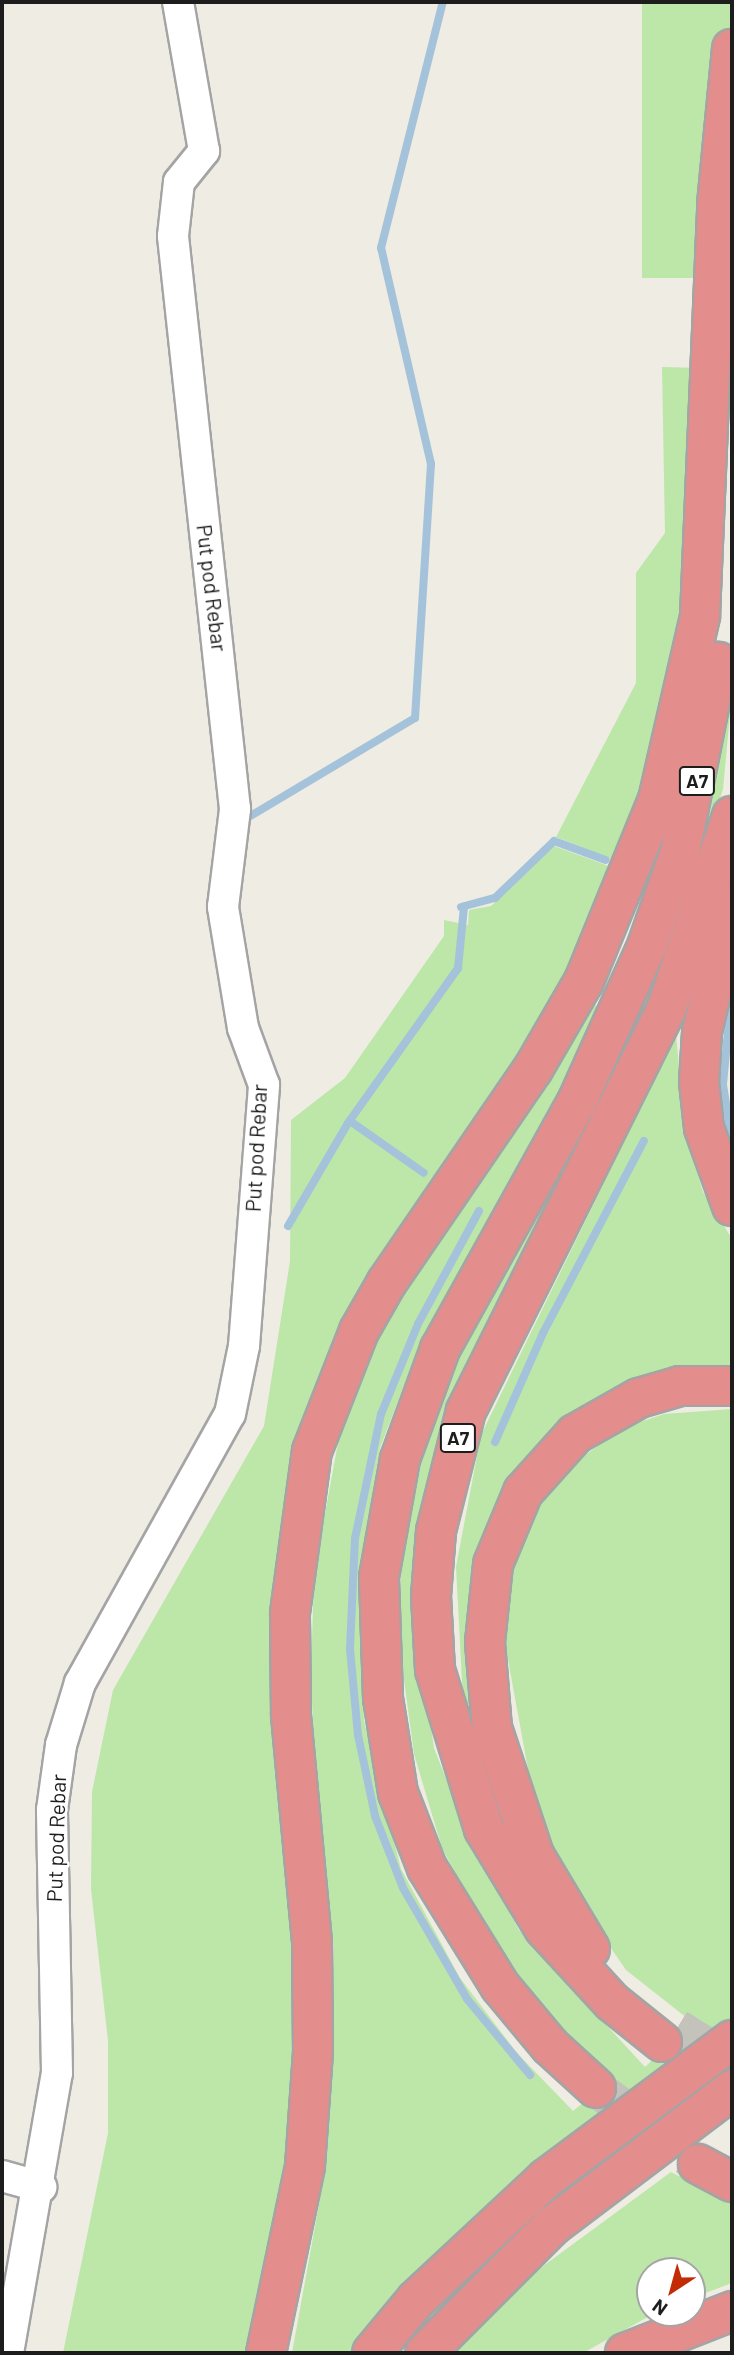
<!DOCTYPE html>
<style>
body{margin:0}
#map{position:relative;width:734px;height:2355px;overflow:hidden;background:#eeece3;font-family:Barlow,sans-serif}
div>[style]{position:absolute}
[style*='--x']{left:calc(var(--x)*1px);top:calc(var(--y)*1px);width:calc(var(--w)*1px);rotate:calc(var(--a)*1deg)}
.grass>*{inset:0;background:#bce7a9;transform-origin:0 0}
.stream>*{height:8px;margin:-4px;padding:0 4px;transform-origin:4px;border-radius:4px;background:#a4c3da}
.highway-tunnel>*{height:38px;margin-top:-19px;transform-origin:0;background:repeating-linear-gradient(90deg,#c4c3bb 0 38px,transparent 0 57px)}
.roads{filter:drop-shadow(2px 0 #a4a4a4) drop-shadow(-2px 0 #a4a4a4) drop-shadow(0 2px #a4a4a4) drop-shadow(0 -2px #a4a4a4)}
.minor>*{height:30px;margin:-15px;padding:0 15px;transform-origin:15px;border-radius:15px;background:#fff}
.highway>*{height:38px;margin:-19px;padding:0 19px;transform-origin:19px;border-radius:19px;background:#e38d8c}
span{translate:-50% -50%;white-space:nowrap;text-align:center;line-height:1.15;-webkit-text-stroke:5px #fff;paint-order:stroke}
.shield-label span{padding:2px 5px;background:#fff;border:2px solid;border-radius:5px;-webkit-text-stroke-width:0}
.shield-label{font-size:19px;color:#1d1d1d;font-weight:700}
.street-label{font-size:21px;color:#1d1d1d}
.frame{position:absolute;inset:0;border:4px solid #1d1d1d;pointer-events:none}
.north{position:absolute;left:636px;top:2257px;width:70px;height:70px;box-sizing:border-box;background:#fff;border:2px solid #a5a5a5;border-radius:50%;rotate:216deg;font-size:19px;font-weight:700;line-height:28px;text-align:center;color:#1d1d1d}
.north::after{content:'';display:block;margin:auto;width:24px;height:32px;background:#c32b06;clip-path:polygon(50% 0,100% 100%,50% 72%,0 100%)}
</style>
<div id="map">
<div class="grass">
<div style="left:642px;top:2px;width:90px;height:276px"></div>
<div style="clip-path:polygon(662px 367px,703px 368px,699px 536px,627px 865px,556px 837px,636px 683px,636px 573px,665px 533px)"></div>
<div style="clip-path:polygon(732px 693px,723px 789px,664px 976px,490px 1324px,418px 1638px,434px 1748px,468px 1835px,519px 1930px,645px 2067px,692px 2022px,626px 1970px,560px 1874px,534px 1802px,503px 1632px,515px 1558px,544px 1497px,577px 1461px,622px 1428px,664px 1414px,732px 1409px,732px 2017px,568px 2142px,397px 2298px,352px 2353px,292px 2353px,326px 2166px,332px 2060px,334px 1947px,316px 1805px,311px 1675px,314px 1574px,342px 1421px,383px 1326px,594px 1005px,605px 1008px,572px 1075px,410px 1369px,380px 1448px,359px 1573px,364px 1721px,401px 1869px,460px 1978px,517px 2053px,573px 2111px,611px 2080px,541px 2012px,494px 1945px,442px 1848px,414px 1754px,399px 1642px,402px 1547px,422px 1454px,449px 1375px,697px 850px)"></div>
<div style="clip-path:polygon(554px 846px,625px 872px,610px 910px,308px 1419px,297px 2099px,250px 2353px,63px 2353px,108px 2133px,108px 2041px,91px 1889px,92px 1792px,113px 1690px,264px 1426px,290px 1261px,291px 1120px,345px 1078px,444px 936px,444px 920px,468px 925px,469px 910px,491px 906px)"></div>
<div style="clip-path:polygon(676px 1035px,686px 1136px,703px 1192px,732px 1239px,732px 1368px,635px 1380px,552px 1429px,519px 1467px,494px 1510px,478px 1563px,476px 1715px,464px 1719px,456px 1567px,481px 1435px)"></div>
<div style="clip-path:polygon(671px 2172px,732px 2204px,732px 2283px,692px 2298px,692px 2271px,650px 2271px,650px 2313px,655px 2313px,583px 2353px,453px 2353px,531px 2275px)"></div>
</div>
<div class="stream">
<div style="--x:242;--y:821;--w:201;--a:-30.8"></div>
<div style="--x:415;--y:718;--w:255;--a:-86.4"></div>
<div style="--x:431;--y:464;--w:222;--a:-103"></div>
<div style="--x:381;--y:248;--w:254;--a:-75.9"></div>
<div style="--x:461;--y:907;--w:35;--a:-15"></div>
<div style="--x:495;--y:898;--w:82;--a:-44"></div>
<div style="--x:554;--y:841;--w:55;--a:20.1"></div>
<div style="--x:732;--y:989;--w:96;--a:95.4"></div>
<div style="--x:723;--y:1085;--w:57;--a:80.9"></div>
<div style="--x:350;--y:1121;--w:90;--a:35.1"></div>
<div style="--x:479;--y:1211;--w:128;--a:118.4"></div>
<div style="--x:418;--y:1324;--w:97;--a:112.3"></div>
<div style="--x:381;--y:1414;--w:127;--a:101.8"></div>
<div style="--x:355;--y:1538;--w:111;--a:92.6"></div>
<div style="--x:350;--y:1649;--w:86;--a:84.7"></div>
<div style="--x:358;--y:1735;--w:83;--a:78.1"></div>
<div style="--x:375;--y:1816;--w:77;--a:68.7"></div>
<div style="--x:403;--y:1888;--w:128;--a:60"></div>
<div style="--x:467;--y:1999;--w:99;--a:50.3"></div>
<div style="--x:288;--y:1226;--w:119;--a:-59.8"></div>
<div style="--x:348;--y:1123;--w:190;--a:-54.6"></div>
<div style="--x:458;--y:968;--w:61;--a:-84.4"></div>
<div style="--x:495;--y:1442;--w:119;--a:-66.2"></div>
<div style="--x:543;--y:1333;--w:217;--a:-62.3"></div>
</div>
<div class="highway-tunnel">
<div style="--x:677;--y:2028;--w:65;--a:31.7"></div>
<div style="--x:596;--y:2088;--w:120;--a:36.9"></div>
</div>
<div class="roads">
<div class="minor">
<div style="--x:2;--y:2176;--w:41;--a:15.8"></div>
<div style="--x:8;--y:2353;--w:284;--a:-80.1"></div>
<div style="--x:57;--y:2073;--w:263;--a:-91.1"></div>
<div style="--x:52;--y:1810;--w:66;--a:-82.1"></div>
<div style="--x:61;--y:1745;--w:65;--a:-73"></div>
<div style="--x:80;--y:1683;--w:308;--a:-60.9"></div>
<div style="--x:230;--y:1414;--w:69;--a:-78.4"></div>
<div style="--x:244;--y:1346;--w:262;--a:-85.6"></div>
<div style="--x:264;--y:1085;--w:61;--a:-110.2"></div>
<div style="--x:243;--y:1028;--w:123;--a:-99.4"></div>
<div style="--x:223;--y:907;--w:99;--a:-83"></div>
<div style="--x:235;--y:809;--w:576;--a:-96.18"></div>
<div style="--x:173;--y:236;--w:54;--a:-83.7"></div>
<div style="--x:179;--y:182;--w:40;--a:-51"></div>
<div style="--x:204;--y:151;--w:151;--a:-99.9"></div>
</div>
<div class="highway">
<div style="--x:732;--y:902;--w:133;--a:103"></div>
<div style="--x:702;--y:1032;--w:50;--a:93.4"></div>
<div style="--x:699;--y:1082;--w:46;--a:83.8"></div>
<div style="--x:704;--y:1128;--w:83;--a:70.3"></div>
<div style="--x:590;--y:1949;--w:109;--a:-120.8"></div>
<div style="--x:534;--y:1855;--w:134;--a:-108.3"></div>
<div style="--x:492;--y:1728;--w:86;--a:-94.7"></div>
<div style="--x:485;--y:1642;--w:78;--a:-84.1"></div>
<div style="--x:493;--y:1564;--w:78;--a:-67.4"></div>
<div style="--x:523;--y:1492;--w:78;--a:-48.1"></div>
<div style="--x:575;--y:1434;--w:73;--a:-29.4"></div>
<div style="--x:639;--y:1398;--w:43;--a:-16.3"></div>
<div style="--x:680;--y:1386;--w:52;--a:0"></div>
<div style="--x:662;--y:2042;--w:64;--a:-141.3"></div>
<div style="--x:612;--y:2002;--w:100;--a:-132.6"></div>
<div style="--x:544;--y:1928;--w:116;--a:-121.2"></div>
<div style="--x:484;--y:1829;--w:166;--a:-107.1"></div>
<div style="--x:435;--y:1670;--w:74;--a:-93.1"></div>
<div style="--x:431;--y:1596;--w:65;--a:-85.6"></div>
<div style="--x:436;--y:1531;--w:124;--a:-76"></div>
<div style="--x:466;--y:1411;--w:448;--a:-63.5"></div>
<div style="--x:666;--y:1010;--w:205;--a:-71.2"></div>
<div style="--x:596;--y:2088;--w:62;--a:-137.6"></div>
<div style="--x:550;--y:2046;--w:78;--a:-129.8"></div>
<div style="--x:500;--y:1986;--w:139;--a:-121.7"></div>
<div style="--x:427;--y:1868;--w:80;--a:-111.1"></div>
<div style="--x:398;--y:1793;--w:96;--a:-99"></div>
<div style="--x:383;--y:1698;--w:121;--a:-91.9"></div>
<div style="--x:379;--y:1577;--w:120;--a:-79.9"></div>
<div style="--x:400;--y:1459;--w:117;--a:-70"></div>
<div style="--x:440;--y:1349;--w:282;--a:-61"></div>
<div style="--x:577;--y:1102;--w:171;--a:-65.8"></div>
<div style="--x:647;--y:946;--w:100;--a:-70.7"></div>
<div style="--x:680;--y:852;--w:194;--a:-78.7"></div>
<div style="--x:698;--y:2164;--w:38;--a:28"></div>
<div style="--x:266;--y:2353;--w:191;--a:-78.2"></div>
<div style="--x:305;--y:2166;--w:114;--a:-86"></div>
<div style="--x:313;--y:2052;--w:110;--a:-90.5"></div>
<div style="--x:312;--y:1942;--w:229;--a:-95.3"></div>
<div style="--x:291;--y:1714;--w:101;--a:-90.6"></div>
<div style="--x:290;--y:1613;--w:163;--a:-82.3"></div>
<div style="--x:312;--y:1451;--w:129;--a:-68.6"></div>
<div style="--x:359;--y:1331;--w:56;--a:-60.3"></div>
<div style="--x:387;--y:1282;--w:258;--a:-55.6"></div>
<div style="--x:533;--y:1069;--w:102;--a:-59.9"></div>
<div style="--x:584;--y:981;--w:196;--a:-67.8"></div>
<div style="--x:658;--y:800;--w:189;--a:-77.1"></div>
<div style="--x:700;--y:616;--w:412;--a:-87.6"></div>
<div style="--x:717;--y:204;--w:156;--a:-84.5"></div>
<div style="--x:372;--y:2353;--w:69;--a:-50.3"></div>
<div style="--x:416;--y:2300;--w:179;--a:-43"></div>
<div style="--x:547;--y:2178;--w:231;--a:-36.7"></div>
<div style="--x:425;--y:2353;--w:180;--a:-45"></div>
<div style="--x:552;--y:2226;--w:226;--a:-37.1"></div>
<div style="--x:625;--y:2353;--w:115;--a:-21.4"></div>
</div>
</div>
<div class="shield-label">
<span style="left:697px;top:781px">A7</span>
<span style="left:458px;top:1438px">A7</span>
</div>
<div class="street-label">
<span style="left:212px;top:588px;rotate:83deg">Put pod Rebar</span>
<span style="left:256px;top:1148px;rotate:-87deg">Put pod Rebar</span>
<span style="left:56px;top:1838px;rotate:-88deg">Put pod Rebar</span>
</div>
<div class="frame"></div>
<div class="north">N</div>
</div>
